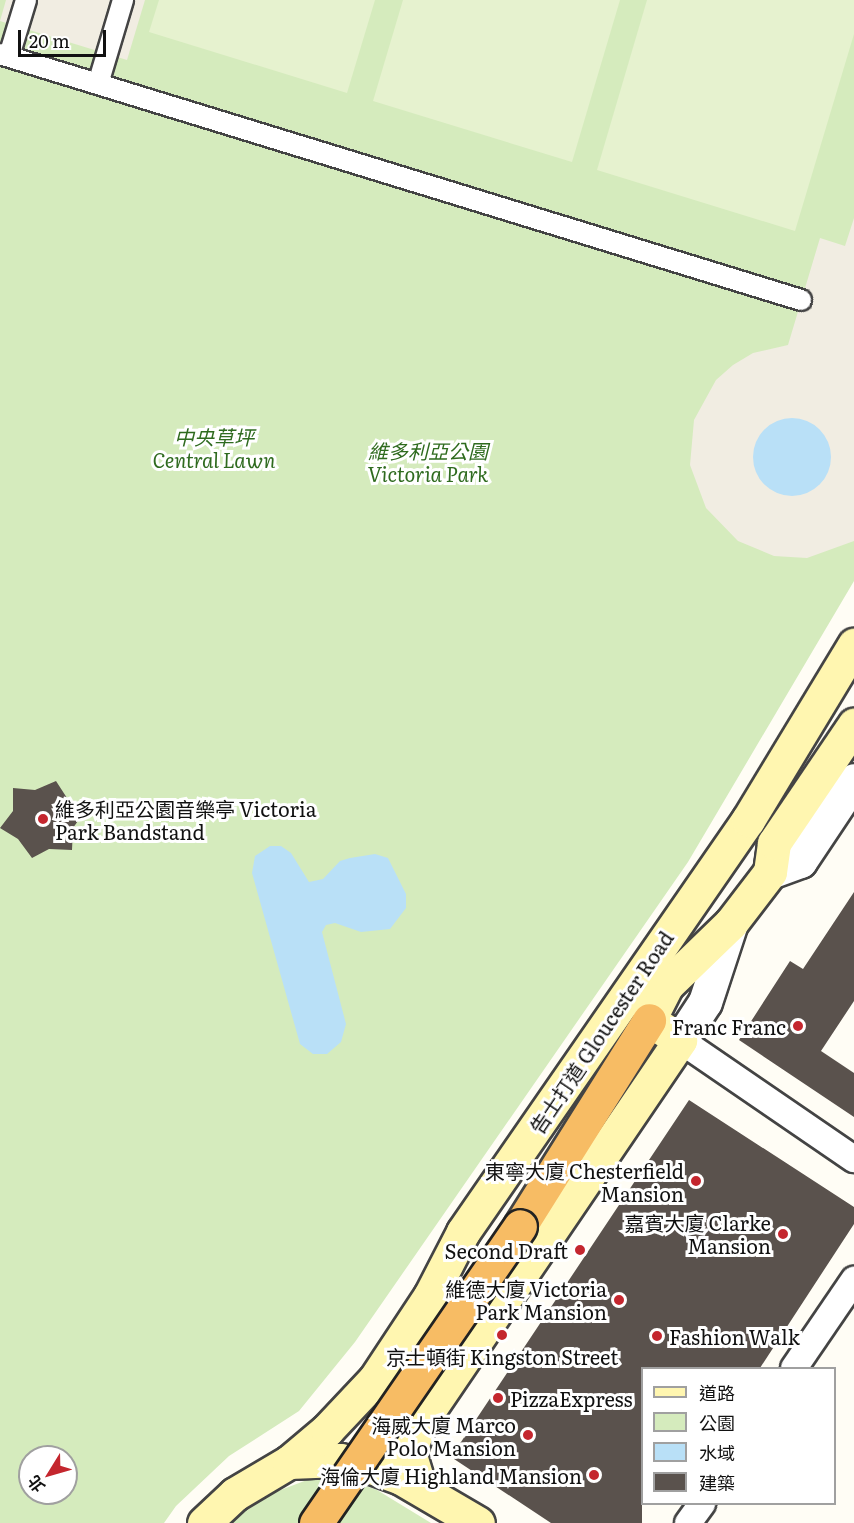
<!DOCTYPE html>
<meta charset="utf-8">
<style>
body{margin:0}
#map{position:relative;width:854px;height:1523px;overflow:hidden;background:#fffdf5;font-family:Literata,"Noto Sans TC",serif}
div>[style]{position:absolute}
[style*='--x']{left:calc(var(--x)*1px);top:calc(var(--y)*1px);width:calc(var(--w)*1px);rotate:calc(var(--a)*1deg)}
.green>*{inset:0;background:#d5ebbd}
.pitch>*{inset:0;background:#e6f2cf}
.plaza>*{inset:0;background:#f1ede2}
.water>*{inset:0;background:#b9e0f7}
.round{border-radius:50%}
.building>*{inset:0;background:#5a524d}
.roads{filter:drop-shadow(2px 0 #444) drop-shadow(-2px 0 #444) drop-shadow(0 2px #444) drop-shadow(0 -2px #444)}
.pedestrian>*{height:20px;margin:-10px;padding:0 10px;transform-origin:10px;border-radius:10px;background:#fff}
.minor>*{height:26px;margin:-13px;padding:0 13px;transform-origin:13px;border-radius:13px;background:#fff}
.tertiary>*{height:33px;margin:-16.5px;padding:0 16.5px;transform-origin:16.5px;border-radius:16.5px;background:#fff}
.secondary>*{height:33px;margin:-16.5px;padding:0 16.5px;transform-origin:16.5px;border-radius:16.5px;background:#fff6b0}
.trunk>*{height:33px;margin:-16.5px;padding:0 16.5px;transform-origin:16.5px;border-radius:16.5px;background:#f7bc64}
.bridges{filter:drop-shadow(2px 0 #222) drop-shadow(-2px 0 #222) drop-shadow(0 2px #222) drop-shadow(0 -2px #222)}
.trunk-bridge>*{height:33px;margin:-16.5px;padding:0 16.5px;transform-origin:16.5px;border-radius:16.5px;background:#f7bc64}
.dots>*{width:16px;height:16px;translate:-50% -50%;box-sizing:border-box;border:3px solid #fff;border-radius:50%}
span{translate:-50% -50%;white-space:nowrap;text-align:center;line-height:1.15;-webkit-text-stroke:6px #fff;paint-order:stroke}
.park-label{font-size:20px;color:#2f6b1f;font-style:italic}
.poi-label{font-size:20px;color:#111}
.left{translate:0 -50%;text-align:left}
.right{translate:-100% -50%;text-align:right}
.street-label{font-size:20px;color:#111}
.legend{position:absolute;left:641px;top:1367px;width:195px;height:138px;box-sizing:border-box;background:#fff;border:2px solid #a0a0a0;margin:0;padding:8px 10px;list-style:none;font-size:18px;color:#111}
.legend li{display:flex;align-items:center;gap:12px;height:30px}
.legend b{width:30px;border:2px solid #a0a0a0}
.north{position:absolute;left:18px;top:1445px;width:60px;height:60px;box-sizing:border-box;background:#fff;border:2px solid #a0a0a0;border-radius:50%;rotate:233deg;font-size:16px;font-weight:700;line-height:24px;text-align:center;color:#111}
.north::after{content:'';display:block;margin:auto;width:21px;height:27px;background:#c4262e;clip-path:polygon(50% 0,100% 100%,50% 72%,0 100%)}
.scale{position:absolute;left:18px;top:30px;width:88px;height:27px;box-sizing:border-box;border:3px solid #111;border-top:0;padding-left:8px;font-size:18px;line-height:21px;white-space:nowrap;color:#111;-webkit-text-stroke:4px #fff;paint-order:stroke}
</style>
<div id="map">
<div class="green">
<div style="clip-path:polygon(evenodd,0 0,854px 0,854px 581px,688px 862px,355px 1342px,299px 1411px,229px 1456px,176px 1506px,164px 1523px,0 1523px,0 0,30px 1457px,66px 1457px,66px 1493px,30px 1493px,30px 1457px)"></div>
<div style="clip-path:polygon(315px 1477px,347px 1479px,377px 1490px,431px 1523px,226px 1523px,251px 1501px)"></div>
</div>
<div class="pitch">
<div style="clip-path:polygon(159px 0,375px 0,347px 93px,149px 32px)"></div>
<div style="clip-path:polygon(403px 0,620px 0,572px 162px,373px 101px)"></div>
<div style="clip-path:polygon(647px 0,854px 0,854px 34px,795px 231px,597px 170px)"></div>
</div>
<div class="plaza">
<div style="clip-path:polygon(6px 0,145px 0,127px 60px,0 21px)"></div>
<div style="clip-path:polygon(854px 218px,854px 541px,807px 558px,774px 556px,738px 541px,706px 508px,690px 465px,694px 420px,716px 380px,733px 365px,753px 353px,788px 345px,820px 238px,845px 246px)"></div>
</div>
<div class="water">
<div class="round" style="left:753px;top:418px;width:78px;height:78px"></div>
<div style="clip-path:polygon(270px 846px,281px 846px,291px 853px,309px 882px,323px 879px,340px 861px,350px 858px,375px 854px,388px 858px,406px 894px,406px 908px,390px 929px,361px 932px,335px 923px,326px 925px,322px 932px,346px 1024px,341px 1042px,327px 1054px,313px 1054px,300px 1044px,252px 873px,255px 856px)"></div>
</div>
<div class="building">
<div style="clip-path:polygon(56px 781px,67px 798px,87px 808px,73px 828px,72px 850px,49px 849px,32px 858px,18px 839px,0 828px,13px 811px,13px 788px,35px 790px)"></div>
<div style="clip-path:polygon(854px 892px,854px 1001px,821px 1051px,854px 1073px,854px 1117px,739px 1040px,790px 961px,803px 969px)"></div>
<div style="clip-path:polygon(689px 1100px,854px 1207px,854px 1224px,760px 1368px,642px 1368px,642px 1523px,551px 1523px,451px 1457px)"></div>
</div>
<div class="roads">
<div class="pedestrian">
<div style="--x:0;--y:54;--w:838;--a:17.07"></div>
<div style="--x:9;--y:56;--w:59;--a:-73.1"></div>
<div style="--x:98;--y:84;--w:88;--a:-73.4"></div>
</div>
<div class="minor">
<div style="--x:680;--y:1040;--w:211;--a:34.4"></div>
<div style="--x:794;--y:1368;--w:107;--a:-55.7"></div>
<div style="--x:688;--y:1523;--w:24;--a:-54"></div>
</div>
<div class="tertiary">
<div style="--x:770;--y:872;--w:32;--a:-20"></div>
<div style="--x:800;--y:861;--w:97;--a:-56.3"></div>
<div style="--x:680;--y:1040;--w:45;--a:-56.7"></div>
<div style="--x:705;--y:1002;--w:83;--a:-71.8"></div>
</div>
<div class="secondary">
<div style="--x:289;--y:1462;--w:51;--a:-2.2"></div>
<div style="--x:340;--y:1460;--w:23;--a:10"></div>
<div style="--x:363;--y:1464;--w:40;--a:20.2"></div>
<div style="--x:401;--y:1478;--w:89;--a:30.3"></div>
<div style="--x:420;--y:1488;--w:38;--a:-107"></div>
<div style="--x:409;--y:1452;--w:31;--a:-69"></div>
<div style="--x:420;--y:1423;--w:463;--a:-55.8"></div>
<div style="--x:680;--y:1040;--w:37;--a:-147"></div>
<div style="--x:649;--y:1020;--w:39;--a:-63"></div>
<div style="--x:667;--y:985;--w:89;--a:-44.1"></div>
<div style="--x:731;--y:923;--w:64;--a:-52.6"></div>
<div style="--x:770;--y:872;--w:29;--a:-82"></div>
<div style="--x:774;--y:843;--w:143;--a:-55.9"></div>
<div style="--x:204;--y:1523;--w:42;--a:-43.1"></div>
<div style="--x:235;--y:1494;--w:63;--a:-30.7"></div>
<div style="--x:289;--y:1462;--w:50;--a:-40.1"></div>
<div style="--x:327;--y:1430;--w:70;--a:-46.7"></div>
<div style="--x:375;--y:1379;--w:100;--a:-56.5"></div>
<div style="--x:430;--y:1296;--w:72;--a:-62.7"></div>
<div style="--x:463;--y:1232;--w:501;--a:-55.33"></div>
<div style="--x:748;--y:820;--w:205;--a:-58.8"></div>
</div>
<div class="trunk">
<div style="--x:520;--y:1226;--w:243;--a:-57.9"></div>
</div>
</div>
<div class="bridges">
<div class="trunk-bridge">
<div style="--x:316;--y:1523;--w:360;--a:-55.5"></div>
</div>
</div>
<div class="dots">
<div style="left:43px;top:819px;background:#c4262e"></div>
<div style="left:798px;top:1026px;background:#c4262e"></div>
<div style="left:696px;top:1181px;background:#c4262e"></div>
<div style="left:783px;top:1234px;background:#c4262e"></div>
<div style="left:580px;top:1250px;background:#c4262e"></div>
<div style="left:619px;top:1300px;background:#c4262e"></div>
<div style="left:502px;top:1335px;background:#c4262e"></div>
<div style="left:657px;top:1336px;background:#c4262e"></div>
<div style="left:498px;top:1398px;background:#c4262e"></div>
<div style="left:528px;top:1435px;background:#c4262e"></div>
<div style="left:594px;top:1475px;background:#c4262e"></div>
</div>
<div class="park-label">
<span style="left:214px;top:448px">中央草坪<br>Central Lawn</span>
<span style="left:428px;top:462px">維多利亞公園<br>Victoria Park</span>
</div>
<div class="poi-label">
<span class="left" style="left:55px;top:820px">維多利亞公園音樂亭 Victoria<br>Park Bandstand</span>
<span class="right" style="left:786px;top:1026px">Franc Franc</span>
<span class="right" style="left:684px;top:1182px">東寧大廈 Chesterfield<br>Mansion</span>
<span class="right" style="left:771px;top:1234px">嘉賓大廈 Clarke<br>Mansion</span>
<span class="right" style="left:568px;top:1250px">Second Draft</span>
<span class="right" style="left:607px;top:1300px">維德大廈 Victoria<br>Park Mansion</span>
<span class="left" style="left:669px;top:1336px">Fashion Walk</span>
<span style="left:502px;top:1356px">京士頓街 Kingston Street</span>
<span class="left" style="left:510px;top:1398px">PizzaExpress</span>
<span class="right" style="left:516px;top:1436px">海威大廈 Marco<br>Polo Mansion</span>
<span class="right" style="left:582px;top:1475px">海倫大廈 Highland Mansion</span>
</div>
<div class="street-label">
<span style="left:601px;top:1032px;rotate:-56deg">告士打道 Gloucester Road</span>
</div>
<ul class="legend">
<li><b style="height:8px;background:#fff6b0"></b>道路</li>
<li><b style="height:16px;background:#d5ebbd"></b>公園</li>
<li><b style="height:16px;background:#b9e0f7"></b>水域</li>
<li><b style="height:16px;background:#5a524d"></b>建築</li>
</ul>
<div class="north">北</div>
<div class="scale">20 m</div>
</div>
